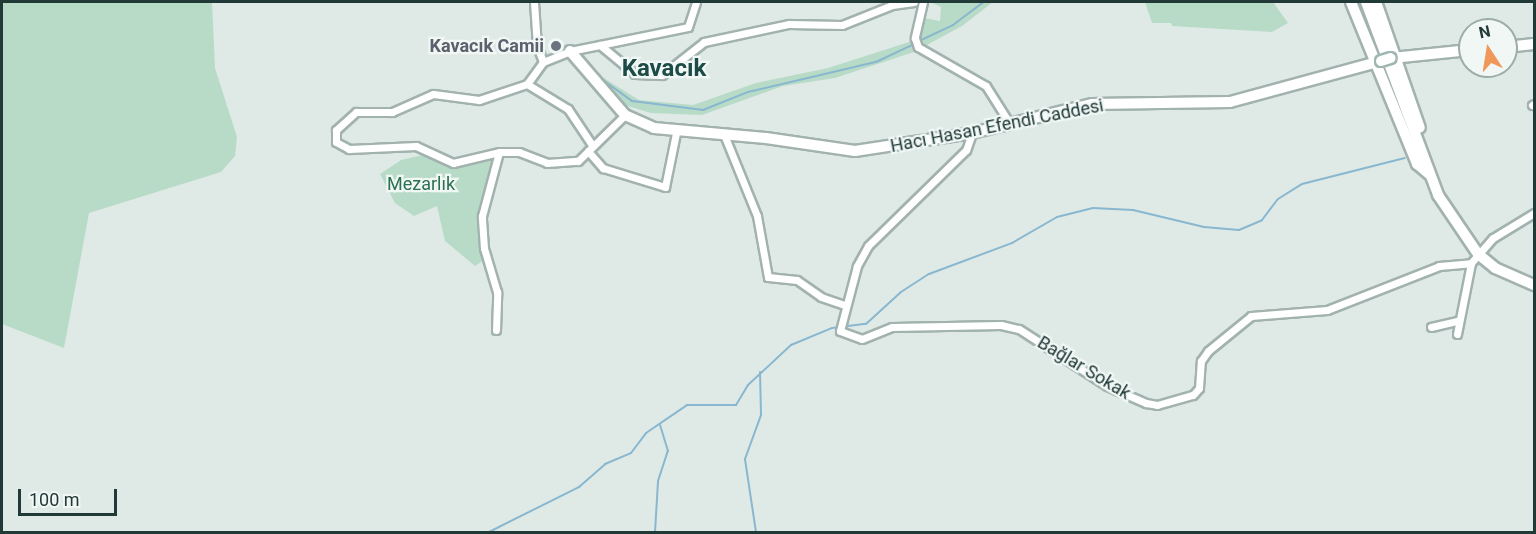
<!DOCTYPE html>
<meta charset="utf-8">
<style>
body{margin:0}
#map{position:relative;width:1536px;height:534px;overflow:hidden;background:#dfeae7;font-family:Roboto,sans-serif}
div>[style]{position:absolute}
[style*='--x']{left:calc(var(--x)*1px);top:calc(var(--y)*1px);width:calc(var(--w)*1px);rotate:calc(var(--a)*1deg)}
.green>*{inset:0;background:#b8dbc8}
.stream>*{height:2px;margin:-1px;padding:0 1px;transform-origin:1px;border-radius:1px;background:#88b7cf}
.roads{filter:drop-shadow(2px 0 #a2b2af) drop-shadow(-2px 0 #a2b2af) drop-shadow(0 2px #a2b2af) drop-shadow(0 -2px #a2b2af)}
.street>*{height:7px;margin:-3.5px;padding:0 3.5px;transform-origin:3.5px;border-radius:3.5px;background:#fff}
.secondary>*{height:10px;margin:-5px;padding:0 5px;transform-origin:5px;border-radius:5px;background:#fff}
.bridges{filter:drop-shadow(2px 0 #9fb6b1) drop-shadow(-2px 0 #9fb6b1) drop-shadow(0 2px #9fb6b1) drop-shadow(0 -2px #9fb6b1)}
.secondary-bridge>*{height:10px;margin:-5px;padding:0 5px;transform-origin:5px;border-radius:5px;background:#fff}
.dots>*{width:16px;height:16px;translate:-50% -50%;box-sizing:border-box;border:3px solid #f0f7f5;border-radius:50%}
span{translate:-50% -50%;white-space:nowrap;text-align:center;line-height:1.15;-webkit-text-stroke:4.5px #f0f7f5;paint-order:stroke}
.worship-label{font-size:18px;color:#5b616d;font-weight:700}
.right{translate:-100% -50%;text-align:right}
.street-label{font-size:18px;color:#213a38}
.park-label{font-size:18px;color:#2c7052}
.district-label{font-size:24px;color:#1d4b48;font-weight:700}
.frame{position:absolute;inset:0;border:3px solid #213a38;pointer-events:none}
.north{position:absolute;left:1458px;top:18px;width:60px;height:60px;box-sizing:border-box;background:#f0f7f5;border:2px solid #9daba9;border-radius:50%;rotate:348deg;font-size:16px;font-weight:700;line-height:24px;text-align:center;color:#213a38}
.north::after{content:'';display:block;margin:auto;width:21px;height:27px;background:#ef9859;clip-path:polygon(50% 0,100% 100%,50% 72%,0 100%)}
.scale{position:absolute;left:18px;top:489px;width:99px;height:27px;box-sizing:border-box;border:3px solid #213a38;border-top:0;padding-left:8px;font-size:18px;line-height:21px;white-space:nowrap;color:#213a38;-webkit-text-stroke:4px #f0f7f5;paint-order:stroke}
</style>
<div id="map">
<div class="green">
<div style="clip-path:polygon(2px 2px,212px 2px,215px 68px,237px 137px,235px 156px,221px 172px,89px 213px,64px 348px,2px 324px)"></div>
<div style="clip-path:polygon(930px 2px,993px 2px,962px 26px,925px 46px,920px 36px,924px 18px,940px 21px,941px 7px)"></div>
<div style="clip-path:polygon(1145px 2px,1273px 2px,1288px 23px,1272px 32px,1172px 26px,1171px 23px,1152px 23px)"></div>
<div style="clip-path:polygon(912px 41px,917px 51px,835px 78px,783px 86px,702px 115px,651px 113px,628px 106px,610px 94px,594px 72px,639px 100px,693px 105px,756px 83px,828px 68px)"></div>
<div style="clip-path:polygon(427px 154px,453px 165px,495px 154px,480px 204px,484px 260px,475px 266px,445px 241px,437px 206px,414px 216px,395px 203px,380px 174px,401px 160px)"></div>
</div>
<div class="stream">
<div style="--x:919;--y:41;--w:38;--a:-25"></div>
<div style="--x:953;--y:25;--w:38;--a:-37"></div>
<div style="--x:603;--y:80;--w:36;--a:36"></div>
<div style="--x:632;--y:101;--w:72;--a:7.2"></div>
<div style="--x:703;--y:110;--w:48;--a:-21.8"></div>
<div style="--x:748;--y:92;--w:131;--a:-13.2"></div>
<div style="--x:876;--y:62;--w:42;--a:-25.3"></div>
<div style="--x:489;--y:532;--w:101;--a:-26.6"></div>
<div style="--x:579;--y:487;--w:35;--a:-41"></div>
<div style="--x:605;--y:464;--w:28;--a:-23"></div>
<div style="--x:631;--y:453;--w:25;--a:-53"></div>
<div style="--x:646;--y:433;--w:50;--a:-34.3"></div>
<div style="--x:687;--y:405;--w:49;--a:0"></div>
<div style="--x:736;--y:405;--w:23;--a:-59"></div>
<div style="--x:748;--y:385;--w:59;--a:-42.9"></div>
<div style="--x:791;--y:345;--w:44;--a:-22.5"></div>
<div style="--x:832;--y:328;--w:34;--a:-7"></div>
<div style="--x:866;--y:324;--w:47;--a:-42.4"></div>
<div style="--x:901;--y:292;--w:33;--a:-33"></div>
<div style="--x:929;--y:274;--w:89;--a:-20.5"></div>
<div style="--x:1012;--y:243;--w:52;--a:-30"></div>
<div style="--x:1057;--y:217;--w:37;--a:-14"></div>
<div style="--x:1093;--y:208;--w:40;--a:2.9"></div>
<div style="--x:1133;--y:210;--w:73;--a:13.5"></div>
<div style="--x:1204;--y:227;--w:35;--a:5"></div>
<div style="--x:1239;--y:230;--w:25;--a:-23"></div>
<div style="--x:1262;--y:220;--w:26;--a:-53"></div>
<div style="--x:1278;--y:199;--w:28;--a:-32"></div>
<div style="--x:1302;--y:184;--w:106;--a:-14.2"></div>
<div style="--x:655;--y:532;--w:51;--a:-86.6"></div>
<div style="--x:658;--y:481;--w:32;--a:-72"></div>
<div style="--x:668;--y:451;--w:27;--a:-107"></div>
<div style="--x:756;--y:532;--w:74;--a:-98.6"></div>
<div style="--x:745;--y:459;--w:47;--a:-70"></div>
<div style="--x:761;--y:415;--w:43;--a:-91.3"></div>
</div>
<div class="roads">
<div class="street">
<div style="--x:534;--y:2;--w:44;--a:86.1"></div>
<div style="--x:537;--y:46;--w:17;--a:69"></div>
<div style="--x:923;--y:2;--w:37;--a:103"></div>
<div style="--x:915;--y:38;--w:9;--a:72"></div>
<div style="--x:918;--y:47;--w:78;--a:29.8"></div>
<div style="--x:986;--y:86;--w:45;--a:57.7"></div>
<div style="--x:600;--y:45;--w:45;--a:39.6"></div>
<div style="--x:635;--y:74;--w:27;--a:2"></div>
<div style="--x:662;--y:75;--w:53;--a:-38.2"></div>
<div style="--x:704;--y:42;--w:87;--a:-12"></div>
<div style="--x:789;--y:24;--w:53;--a:1.1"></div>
<div style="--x:842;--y:25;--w:54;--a:-21.8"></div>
<div style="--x:892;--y:5;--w:22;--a:-8"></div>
<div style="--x:543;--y:62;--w:27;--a:126"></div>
<div style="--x:527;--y:84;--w:51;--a:161.6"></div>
<div style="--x:479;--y:100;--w:46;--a:-172.6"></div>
<div style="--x:433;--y:94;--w:45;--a:156.3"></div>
<div style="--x:392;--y:112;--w:36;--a:180"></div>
<div style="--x:356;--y:112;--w:27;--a:138"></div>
<div style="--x:336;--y:130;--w:12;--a:90"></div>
<div style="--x:336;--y:142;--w:15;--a:28"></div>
<div style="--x:349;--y:149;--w:67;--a:-2.6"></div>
<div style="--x:416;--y:146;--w:41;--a:24.7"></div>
<div style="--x:453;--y:163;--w:47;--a:-13.4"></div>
<div style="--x:499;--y:152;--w:20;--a:0"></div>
<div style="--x:519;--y:152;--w:30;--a:21"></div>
<div style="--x:547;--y:163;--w:31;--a:-4"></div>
<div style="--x:578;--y:161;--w:66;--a:-44.4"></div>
<div style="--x:543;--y:62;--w:29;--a:-22"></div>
<div style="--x:570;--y:51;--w:120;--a:-11.5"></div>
<div style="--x:688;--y:27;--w:26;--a:-72"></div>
<div style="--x:527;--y:84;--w:48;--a:31.4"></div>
<div style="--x:568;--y:109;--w:43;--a:56.3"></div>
<div style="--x:1532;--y:105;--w:2;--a:-27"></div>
<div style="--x:972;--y:133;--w:18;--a:109"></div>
<div style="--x:966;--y:150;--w:137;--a:135.6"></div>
<div style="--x:868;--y:246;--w:23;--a:119"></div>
<div style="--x:857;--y:266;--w:67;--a:104.7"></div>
<div style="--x:840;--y:331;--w:23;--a:20"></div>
<div style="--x:862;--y:339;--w:32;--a:-22"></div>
<div style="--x:892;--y:327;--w:109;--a:-1.1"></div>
<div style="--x:1001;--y:325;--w:18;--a:13"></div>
<div style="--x:1019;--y:329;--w:105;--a:32.9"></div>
<div style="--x:1107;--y:386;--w:43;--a:23.6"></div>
<div style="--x:1146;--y:403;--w:11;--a:10"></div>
<div style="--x:1157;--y:405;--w:37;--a:-16"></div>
<div style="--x:1193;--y:395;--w:9;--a:-49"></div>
<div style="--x:1199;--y:388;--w:27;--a:-86"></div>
<div style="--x:1201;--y:361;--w:12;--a:-55"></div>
<div style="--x:1208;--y:351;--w:55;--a:-39.1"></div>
<div style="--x:1251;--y:316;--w:76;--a:-4.5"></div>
<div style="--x:1327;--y:310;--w:120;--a:-21.4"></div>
<div style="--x:1439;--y:266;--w:32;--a:-5"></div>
<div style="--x:1471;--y:263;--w:33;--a:-49"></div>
<div style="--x:1493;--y:238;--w:48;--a:-31.4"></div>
<div style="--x:725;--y:137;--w:85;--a:67.9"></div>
<div style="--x:757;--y:216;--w:62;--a:79.8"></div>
<div style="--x:768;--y:277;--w:29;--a:6"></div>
<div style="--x:797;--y:280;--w:29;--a:35"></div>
<div style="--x:821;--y:297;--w:24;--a:19"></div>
<div style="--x:588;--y:151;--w:23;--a:49"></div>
<div style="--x:603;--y:168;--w:65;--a:17"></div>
<div style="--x:665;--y:187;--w:55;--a:-78.5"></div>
<div style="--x:1431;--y:327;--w:27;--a:-13"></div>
<div style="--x:496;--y:330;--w:38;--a:-88"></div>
<div style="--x:497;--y:292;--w:46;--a:-106.5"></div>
<div style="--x:484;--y:248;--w:32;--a:-94"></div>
<div style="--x:482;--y:216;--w:66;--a:-75.1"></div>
<div style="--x:1457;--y:334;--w:72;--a:-78.8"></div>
</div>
<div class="secondary">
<div style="--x:1351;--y:2;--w:175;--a:67.8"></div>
<div style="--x:1417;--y:164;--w:16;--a:40"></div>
<div style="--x:1366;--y:2;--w:206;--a:69.5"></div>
<div style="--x:1438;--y:195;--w:71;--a:55.9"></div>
<div style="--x:1478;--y:254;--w:22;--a:39"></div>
<div style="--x:1495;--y:268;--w:43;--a:23.6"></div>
<div style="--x:1376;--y:2;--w:133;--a:70.8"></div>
<div style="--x:1506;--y:47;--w:28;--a:-6"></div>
<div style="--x:570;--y:51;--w:84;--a:49.3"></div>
<div style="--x:625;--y:115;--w:32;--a:24"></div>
<div style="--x:654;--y:128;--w:112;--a:5.1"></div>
<div style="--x:766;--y:138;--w:90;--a:8.3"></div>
<div style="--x:855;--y:151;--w:118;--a:-8.7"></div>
<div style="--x:972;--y:133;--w:123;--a:-13.6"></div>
<div style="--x:1092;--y:104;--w:138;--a:-0.8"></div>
<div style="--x:1230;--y:102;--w:156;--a:-15.2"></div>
<div style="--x:1392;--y:58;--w:78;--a:-5.9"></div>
</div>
</div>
<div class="bridges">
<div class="secondary-bridge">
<div style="--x:1381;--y:61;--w:10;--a:-17"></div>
</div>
</div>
<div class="dots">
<div style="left:556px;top:46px;background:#6b7280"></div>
</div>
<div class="worship-label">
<span class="right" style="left:544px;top:46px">Kavacık Camii</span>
</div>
<div class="street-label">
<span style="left:997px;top:126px;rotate:-11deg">Hacı Hasan Efendi Caddesi</span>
<span style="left:1084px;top:368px;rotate:31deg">Bağlar Sokak</span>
</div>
<div class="park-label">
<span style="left:421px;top:184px">Mezarlık</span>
</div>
<div class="district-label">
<span style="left:664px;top:69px">Kavacık</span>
</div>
<div class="frame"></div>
<div class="north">N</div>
<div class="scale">100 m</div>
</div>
